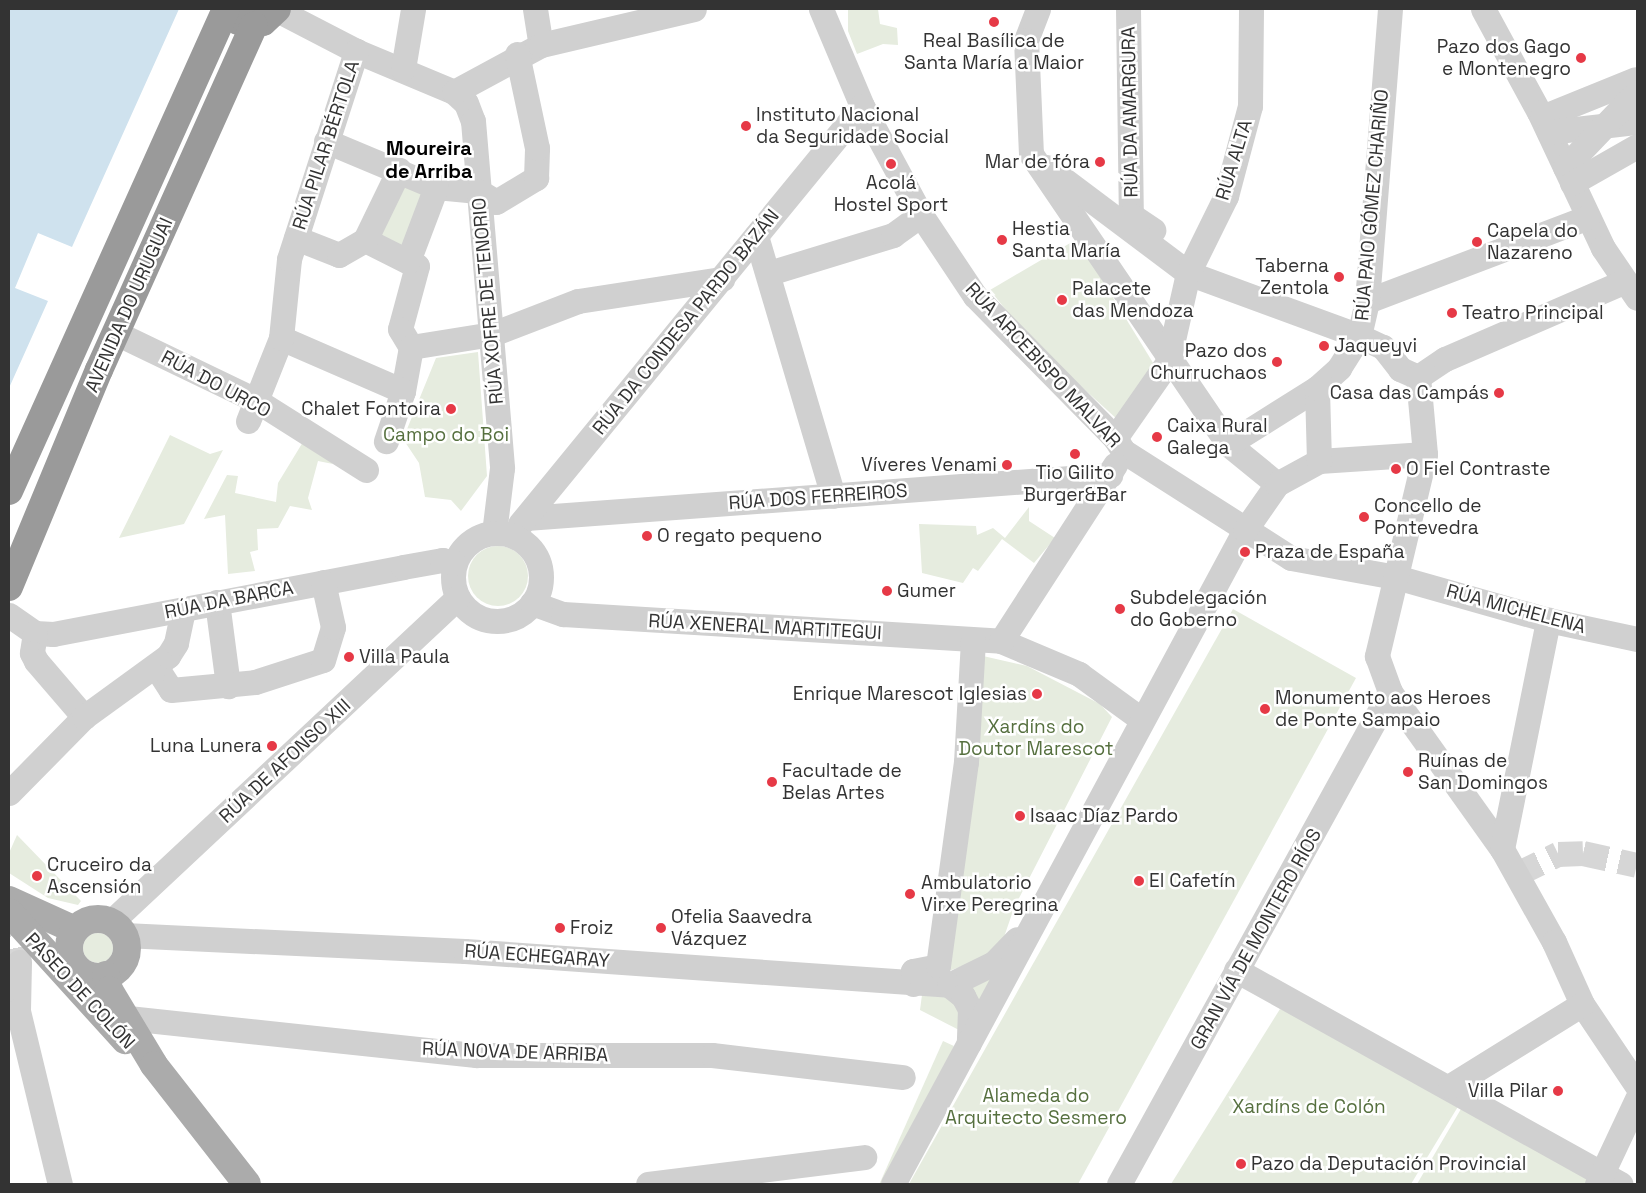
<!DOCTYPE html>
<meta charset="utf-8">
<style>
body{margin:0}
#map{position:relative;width:1646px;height:1193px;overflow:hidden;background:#fff;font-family:"Space Grotesk",sans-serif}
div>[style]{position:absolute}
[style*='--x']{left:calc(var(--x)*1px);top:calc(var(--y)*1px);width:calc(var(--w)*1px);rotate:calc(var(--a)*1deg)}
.green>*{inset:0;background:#e6ecdf;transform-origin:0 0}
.round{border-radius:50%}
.water>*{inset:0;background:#cfe2ee}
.street-tunnel>*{height:25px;margin-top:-12.5px;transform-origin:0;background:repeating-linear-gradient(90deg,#d6d6d6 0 25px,transparent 0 37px)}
.street>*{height:25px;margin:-12.5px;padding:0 12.5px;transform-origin:12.5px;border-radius:12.5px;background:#d0d0d0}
.street>.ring{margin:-12.5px;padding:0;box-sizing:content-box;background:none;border:25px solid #d0d0d0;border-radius:50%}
.primary>*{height:28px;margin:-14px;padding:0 14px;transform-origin:14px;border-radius:14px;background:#ababab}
.primary>.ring{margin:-14px;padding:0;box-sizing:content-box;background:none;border:28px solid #ababab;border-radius:50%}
.highway>*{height:28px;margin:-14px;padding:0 14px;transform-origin:14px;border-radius:14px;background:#9a9a9a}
.dots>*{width:14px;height:14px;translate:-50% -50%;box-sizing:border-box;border:2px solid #fff;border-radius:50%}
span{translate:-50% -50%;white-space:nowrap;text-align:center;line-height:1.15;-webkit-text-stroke:5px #fff;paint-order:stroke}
.poi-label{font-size:19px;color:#333}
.right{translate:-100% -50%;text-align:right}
.left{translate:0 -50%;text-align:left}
.street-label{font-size:19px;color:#333}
.park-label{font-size:19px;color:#56703f}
.neighbourhood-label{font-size:20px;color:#000;font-weight:700}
.frame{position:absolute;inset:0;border:10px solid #333;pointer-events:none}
</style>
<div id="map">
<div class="green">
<div style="clip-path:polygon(848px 9px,878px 9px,880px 24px,897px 28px,898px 45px,883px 44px,857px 54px,848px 31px)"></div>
<div style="clip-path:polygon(399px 170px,436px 187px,408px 261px,366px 240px)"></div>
<div style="clip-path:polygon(1077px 239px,1155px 366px,1118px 420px,1029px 339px,990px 290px)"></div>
<div style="clip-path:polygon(478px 352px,487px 476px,461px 511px,451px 500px,425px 497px,419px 463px,403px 439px,436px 358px)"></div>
<div style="clip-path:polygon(170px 435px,210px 454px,223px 450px,184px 524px,119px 538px)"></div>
<div style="clip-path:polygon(306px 437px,333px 464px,318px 461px,308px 498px,312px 510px,290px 506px,278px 528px,257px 529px,258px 550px,250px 552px,255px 571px,228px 574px,225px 515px,204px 519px,227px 475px,238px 476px,235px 493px,276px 502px,278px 483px)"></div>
<div style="clip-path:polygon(1029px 507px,1029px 521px,1055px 538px,1034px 563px,1002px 539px,978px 571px,973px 568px,963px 583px,922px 573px,919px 524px,976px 526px,977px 535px,993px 528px,1005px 538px)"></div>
<div class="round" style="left:468px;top:546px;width:60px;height:60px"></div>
<div style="clip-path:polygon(1233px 609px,1356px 678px,1078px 1184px,909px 1184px)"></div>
<div style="clip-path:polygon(983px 656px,1027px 666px,1100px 704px,1112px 717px,1014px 908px,1003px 940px,986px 957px,949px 971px)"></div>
<div style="clip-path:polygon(17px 835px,81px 901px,78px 905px,48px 898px,9px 873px,9px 853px)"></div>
<div class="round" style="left:83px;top:933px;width:30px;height:30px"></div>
<div style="clip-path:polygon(986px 976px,998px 982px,979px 1021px,966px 984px)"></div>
<div style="clip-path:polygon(922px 995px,945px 997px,957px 1006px,961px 1031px,920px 1010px)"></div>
<div style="clip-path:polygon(1280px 1009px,1450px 1086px,1462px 1100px,1411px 1184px,1171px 1184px)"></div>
<div style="left:943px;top:1041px;width:12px;height:163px;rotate:24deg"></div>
<div style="clip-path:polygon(1468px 1097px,1617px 1184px,1417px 1184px)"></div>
</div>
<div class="water">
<div style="clip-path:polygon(9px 9px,179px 9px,72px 247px,38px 233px,15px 288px,48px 301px,9px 388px)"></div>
</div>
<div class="street-tunnel">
<div style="--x:1517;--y:874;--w:46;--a:-26"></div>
<div style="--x:1558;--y:854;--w:25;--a:-2"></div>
<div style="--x:1583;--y:853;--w:55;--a:12.5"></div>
<div style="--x:9;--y:911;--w:52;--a:78.9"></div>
</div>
<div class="street">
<div style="--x:535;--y:9;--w:36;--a:81"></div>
<div style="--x:821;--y:9;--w:105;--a:67.1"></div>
<div style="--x:862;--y:106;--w:124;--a:61.6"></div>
<div style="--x:921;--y:215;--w:97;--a:56.3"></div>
<div style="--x:975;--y:296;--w:199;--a:45.4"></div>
<div style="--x:1115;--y:438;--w:15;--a:58"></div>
<div style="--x:1123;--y:451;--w:199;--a:32.5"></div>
<div style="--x:1291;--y:558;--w:107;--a:10.3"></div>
<div style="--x:1396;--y:577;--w:158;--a:15.8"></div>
<div style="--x:1548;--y:620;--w:91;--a:12.1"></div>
<div style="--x:1038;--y:9;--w:33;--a:111"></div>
<div style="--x:1026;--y:40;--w:114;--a:87.5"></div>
<div style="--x:1031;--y:154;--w:351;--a:55.8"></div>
<div style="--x:1228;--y:444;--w:63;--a:39.2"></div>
<div style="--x:1128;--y:9;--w:206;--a:89.2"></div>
<div style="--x:1131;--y:215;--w:27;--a:34"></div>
<div style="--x:1483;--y:9;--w:117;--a:61.5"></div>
<div style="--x:1539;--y:112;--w:150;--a:64.8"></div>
<div style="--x:1603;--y:248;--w:60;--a:55.8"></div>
<div style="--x:277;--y:10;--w:89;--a:27.4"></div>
<div style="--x:356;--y:51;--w:106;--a:22.7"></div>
<div style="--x:454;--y:92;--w:16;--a:43"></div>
<div style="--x:466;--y:103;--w:19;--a:69"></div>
<div style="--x:473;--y:121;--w:348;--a:85.2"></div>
<div style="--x:502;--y:468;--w:65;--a:97"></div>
<div style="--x:403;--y:69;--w:61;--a:-80.5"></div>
<div style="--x:454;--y:92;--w:99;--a:-28.4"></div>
<div style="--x:541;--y:45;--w:157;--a:-13.2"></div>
<div style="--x:1542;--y:117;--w:101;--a:-22"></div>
<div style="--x:1549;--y:132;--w:89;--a:-6.5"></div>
<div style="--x:326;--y:141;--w:119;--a:22.7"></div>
<div style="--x:436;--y:187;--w:42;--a:5.4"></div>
<div style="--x:478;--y:191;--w:21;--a:31"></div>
<div style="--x:496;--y:202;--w:47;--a:-31"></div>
<div style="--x:536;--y:178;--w:30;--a:-88"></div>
<div style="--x:537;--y:148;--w:96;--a:-102"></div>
<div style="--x:1047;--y:167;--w:176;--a:36.9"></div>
<div style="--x:1188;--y:273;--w:182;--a:20.2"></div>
<div style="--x:1359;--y:336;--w:26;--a:25"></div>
<div style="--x:1383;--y:347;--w:28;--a:52"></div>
<div style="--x:1400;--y:369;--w:20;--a:24"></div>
<div style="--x:1565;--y:167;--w:104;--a:-46.2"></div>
<div style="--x:1572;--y:183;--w:75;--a:-29.6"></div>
<div style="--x:756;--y:236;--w:271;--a:73.5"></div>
<div style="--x:296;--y:238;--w:46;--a:21.6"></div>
<div style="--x:339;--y:255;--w:30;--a:-30"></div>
<div style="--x:365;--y:240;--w:58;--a:26.6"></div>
<div style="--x:417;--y:266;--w:65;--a:105.1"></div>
<div style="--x:400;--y:329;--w:21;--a:59"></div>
<div style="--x:411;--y:347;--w:45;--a:100.3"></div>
<div style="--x:403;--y:391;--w:53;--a:108.8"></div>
<div style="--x:365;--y:240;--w:78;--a:-64.1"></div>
<div style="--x:408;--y:261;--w:79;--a:-69.3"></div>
<div style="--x:769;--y:273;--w:130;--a:-17"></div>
<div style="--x:893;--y:235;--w:34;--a:-36"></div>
<div style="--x:1367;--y:301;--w:236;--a:-20.8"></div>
<div style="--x:116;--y:333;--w:157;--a:25.7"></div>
<div style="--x:257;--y:401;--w:129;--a:32.3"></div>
<div style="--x:281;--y:338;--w:133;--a:23.5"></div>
<div style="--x:411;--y:347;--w:82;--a:-9.1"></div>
<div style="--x:492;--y:334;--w:92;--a:-21"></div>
<div style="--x:578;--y:301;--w:146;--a:-8.7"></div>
<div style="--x:1418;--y:377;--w:77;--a:84.8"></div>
<div style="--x:1425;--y:454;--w:208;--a:103.4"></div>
<div style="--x:1377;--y:656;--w:38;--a:70"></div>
<div style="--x:1390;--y:692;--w:193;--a:54.5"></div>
<div style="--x:1502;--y:849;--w:107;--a:60.8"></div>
<div style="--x:1554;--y:942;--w:68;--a:65.7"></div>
<div style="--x:1582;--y:1004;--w:99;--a:56.1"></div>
<div style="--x:1418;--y:377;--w:32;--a:-34"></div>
<div style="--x:1445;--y:359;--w:196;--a:-23.4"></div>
<div style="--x:248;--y:421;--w:89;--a:-68.3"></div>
<div style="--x:281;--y:338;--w:79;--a:-84.2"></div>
<div style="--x:289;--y:259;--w:219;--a:-72.1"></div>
<div style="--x:1115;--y:438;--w:93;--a:-55.1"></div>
<div style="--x:1168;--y:362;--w:91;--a:-77.3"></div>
<div style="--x:1188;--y:273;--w:86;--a:-63.7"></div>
<div style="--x:1226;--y:196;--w:93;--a:-75.1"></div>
<div style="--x:1250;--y:106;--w:97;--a:-89.4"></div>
<div style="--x:1228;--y:444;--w:105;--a:-32.2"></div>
<div style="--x:1319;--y:461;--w:106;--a:-3.8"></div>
<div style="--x:526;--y:518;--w:586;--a:-4.21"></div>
<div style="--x:520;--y:524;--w:540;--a:-50.71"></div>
<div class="ring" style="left:453px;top:533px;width:63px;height:63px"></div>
<div style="--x:217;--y:602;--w:85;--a:82.5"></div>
<div style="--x:532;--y:603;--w:33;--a:20"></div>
<div style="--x:563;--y:614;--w:439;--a:3.5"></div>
<div style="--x:1001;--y:641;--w:85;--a:22.9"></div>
<div style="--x:1079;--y:674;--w:77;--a:36"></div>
<div style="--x:9;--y:615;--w:32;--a:35"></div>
<div style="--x:35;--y:633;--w:18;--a:3"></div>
<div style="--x:53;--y:634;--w:356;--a:-10.8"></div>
<div style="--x:403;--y:567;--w:40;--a:-10"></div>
<div style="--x:442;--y:560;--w:12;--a:14"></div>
<div style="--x:35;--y:633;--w:20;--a:99"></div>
<div style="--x:32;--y:653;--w:9;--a:63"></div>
<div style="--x:36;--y:661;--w:74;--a:49.4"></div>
<div style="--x:1001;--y:641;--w:210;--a:-57.1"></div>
<div style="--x:156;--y:667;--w:27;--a:57"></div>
<div style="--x:171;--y:690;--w:84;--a:-5.4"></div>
<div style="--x:255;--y:682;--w:71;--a:-17.9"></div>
<div style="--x:323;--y:660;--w:34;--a:-73"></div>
<div style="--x:333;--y:627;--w:46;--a:-102.5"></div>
<div style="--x:9;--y:793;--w:107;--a:-45.4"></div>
<div style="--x:84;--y:717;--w:104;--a:-36"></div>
<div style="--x:168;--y:656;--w:15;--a:-58"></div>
<div style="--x:176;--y:643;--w:35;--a:-78"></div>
<div style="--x:1502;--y:849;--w:234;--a:-78.6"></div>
<div style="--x:111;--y:922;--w:475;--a:-43.1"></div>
<div style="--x:124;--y:935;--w:341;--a:2.7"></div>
<div style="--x:465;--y:951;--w:485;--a:4"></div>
<div style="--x:949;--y:985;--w:50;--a:-26.1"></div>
<div style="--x:994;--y:963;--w:33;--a:-46"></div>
<div style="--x:19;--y:962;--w:49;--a:91.2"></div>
<div style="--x:18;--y:1011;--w:178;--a:76.4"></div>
<div style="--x:1236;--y:970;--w:440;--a:29.1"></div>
<div style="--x:913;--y:984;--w:13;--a:-90"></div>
<div style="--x:913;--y:971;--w:25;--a:-11"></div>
<div style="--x:938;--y:966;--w:206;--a:-82.2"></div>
<div style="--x:966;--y:762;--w:122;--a:-86.7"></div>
<div style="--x:949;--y:985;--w:18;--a:38"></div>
<div style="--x:963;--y:996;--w:15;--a:62"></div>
<div style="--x:970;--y:1009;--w:34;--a:92"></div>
<div style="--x:128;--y:1018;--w:350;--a:6.1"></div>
<div style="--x:476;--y:1055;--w:236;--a:0"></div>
<div style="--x:712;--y:1055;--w:192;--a:6.6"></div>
<div style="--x:1450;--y:1086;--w:155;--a:-31.8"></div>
<div style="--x:648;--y:1184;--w:218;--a:-7.1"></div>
<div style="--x:893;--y:1184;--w:743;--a:-61.71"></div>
<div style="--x:1245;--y:530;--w:56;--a:-55.2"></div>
<div style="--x:1277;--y:484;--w:48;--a:-28.7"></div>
<div style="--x:1319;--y:461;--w:73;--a:-91.6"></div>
<div style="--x:1317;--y:388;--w:30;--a:-42"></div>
<div style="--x:1339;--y:368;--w:38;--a:-58"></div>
<div style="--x:1359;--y:336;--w:36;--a:-77"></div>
<div style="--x:1367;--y:301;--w:293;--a:-85.5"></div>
<div style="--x:1119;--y:1184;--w:562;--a:-61.15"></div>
<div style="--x:1597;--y:1184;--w:94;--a:-64.8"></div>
</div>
<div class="primary">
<div style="--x:9;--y:900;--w:72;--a:24.4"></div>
<div style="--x:9;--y:912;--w:173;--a:47.8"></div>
<div class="ring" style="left:69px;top:919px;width:30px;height:30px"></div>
<div style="--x:106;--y:975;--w:15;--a:79"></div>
<div style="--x:109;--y:990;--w:87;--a:59"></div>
<div style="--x:154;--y:1065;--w:151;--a:52"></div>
</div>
<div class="highway">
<div style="--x:238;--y:21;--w:25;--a:2"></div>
<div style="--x:263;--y:22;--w:19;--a:-43"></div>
<div style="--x:9;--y:491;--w:529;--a:-65.76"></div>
<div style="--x:9;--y:587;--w:235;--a:-67.5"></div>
<div style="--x:99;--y:370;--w:378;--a:-65.8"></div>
</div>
<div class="dots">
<div style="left:994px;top:22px;background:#e63946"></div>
<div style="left:1581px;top:58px;background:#e63946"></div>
<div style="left:746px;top:126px;background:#e63946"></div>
<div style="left:1100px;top:162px;background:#e63946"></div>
<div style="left:891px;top:164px;background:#e63946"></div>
<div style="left:1002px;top:240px;background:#e63946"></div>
<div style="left:1477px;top:242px;background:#e63946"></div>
<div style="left:1339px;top:277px;background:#e63946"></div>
<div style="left:1062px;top:300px;background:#e63946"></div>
<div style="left:1452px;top:313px;background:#e63946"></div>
<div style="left:1324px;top:346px;background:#e63946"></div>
<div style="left:1277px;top:362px;background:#e63946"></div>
<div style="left:1499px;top:393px;background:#e63946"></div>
<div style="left:451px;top:409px;background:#e63946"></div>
<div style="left:1157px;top:437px;background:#e63946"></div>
<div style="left:1075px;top:454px;background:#e63946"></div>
<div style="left:1007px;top:465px;background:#e63946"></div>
<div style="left:1396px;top:469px;background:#e63946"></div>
<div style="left:1364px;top:517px;background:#e63946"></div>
<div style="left:647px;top:536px;background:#e63946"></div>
<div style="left:1245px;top:552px;background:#e63946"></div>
<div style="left:887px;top:591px;background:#e63946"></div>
<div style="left:1120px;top:609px;background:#e63946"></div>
<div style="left:349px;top:657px;background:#e63946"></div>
<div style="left:1037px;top:694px;background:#e63946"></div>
<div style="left:1265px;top:709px;background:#e63946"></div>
<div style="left:272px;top:746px;background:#e63946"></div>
<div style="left:1408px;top:772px;background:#e63946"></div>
<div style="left:772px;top:782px;background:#e63946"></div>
<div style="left:1020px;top:816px;background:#e63946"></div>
<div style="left:37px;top:876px;background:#e63946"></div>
<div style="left:1139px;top:881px;background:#e63946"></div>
<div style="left:910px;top:894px;background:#e63946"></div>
<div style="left:560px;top:928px;background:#e63946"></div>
<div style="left:661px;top:928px;background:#e63946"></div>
<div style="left:1558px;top:1091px;background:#e63946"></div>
<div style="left:1241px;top:1164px;background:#e63946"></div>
</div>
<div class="poi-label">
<span style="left:994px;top:52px">Real Basílica de<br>Santa María a Maior</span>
<span class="right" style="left:1571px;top:58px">Pazo dos Gago<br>e Montenegro</span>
<span class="left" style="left:756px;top:126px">Instituto Nacional<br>da Seguridade Social</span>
<span class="right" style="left:1090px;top:162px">Mar de fóra</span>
<span style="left:891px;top:194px">Acolá<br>Hostel Sport</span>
<span class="left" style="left:1012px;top:240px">Hestia<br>Santa María</span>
<span class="left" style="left:1487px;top:242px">Capela do<br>Nazareno</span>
<span class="right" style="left:1329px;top:277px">Taberna<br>Zentola</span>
<span class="left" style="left:1072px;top:300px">Palacete<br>das Mendoza</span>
<span class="left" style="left:1462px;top:313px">Teatro Principal</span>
<span class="left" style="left:1334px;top:346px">Jaqueyvi</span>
<span class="right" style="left:1267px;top:362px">Pazo dos<br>Churruchaos</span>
<span class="right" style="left:1489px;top:393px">Casa das Campás</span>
<span class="right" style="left:441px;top:409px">Chalet Fontoira</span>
<span class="left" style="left:1167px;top:437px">Caixa Rural<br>Galega</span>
<span class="right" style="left:997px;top:465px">Víveres Venami</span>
<span class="left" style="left:1406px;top:469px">O Fiel Contraste</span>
<span style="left:1075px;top:484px">Tio Gilito<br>Burger&amp;Bar</span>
<span class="left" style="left:1374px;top:517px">Concello de<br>Pontevedra</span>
<span class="left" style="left:657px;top:536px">O regato pequeno</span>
<span class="left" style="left:1255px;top:552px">Praza de España</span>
<span class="left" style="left:897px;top:591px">Gumer</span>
<span class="left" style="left:1130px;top:609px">Subdelegación<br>do Goberno</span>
<span class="left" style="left:359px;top:657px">Villa Paula</span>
<span class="right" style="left:1027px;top:694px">Enrique Marescot Iglesias</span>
<span class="left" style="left:1275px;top:709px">Monumento aos Heroes<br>de Ponte Sampaio</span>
<span class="right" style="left:262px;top:746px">Luna Lunera</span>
<span class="left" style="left:1418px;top:772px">Ruínas de<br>San Domingos</span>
<span class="left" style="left:782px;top:782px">Facultade de<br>Belas Artes</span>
<span class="left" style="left:1030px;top:816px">Isaac Díaz Pardo</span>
<span class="left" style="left:47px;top:876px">Cruceiro da<br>Ascensión</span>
<span class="left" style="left:1149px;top:881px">El Cafetín</span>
<span class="left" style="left:921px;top:894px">Ambulatorio<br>Virxe Peregrina</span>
<span class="left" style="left:671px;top:928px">Ofelia Saavedra<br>Vázquez</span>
<span class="left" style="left:570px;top:928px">Froiz</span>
<span class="right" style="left:1548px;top:1091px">Villa Pilar</span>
<span class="left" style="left:1251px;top:1164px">Pazo da Deputación Provincial</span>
</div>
<div class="street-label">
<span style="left:1130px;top:112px;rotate:-91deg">RÚA DA AMARGURA</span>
<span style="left:326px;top:145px;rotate:-72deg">RÚA PILAR BÉRTOLA</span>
<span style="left:1234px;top:160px;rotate:-73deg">RÚA ALTA</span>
<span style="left:1372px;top:205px;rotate:-85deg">RÚA PAIO GÓMEZ CHARIÑO</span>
<span style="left:488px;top:301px;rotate:-95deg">RÚA XOFRE DE TENORIO</span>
<span style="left:129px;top:305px;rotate:-66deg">AVENIDA DO URUGUAI</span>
<span style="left:686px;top:322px;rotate:-51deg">RÚA DA CONDESA PARDO BAZÁN</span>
<span style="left:1043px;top:365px;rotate:47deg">RÚA ARCEBISPO MALVAR</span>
<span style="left:216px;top:384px;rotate:28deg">RÚA DO URCO</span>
<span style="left:818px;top:497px;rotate:-4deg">RÚA DOS FERREIROS</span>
<span style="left:229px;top:600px;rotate:-11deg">RÚA DA BARCA</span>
<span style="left:1516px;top:609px;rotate:15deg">RÚA MICHELENA</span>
<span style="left:765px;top:627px;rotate:3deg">RÚA XENERAL MARTITEGUI</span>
<span style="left:285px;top:761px;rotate:-43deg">RÚA DE AFONSO XIII</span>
<span style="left:1256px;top:939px;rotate:-61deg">GRAN VÍA DE MONTERO RÍOS</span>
<span style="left:537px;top:956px;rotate:4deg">RÚA ECHEGARAY</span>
<span style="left:80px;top:991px;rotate:47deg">PASEO DE COLÓN</span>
<span style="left:515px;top:1052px;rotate:2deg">RÚA NOVA DE ARRIBA</span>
</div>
<div class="park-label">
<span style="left:446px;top:435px">Campo do Boi</span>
<span style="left:1036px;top:738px">Xardíns do<br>Doutor Marescot</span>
<span style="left:1036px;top:1107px">Alameda do<br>Arquitecto Sesmero</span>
<span style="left:1309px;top:1107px">Xardíns de Colón</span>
</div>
<div class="neighbourhood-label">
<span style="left:429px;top:160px">Moureira<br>de Arriba</span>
</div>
<div class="frame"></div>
</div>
